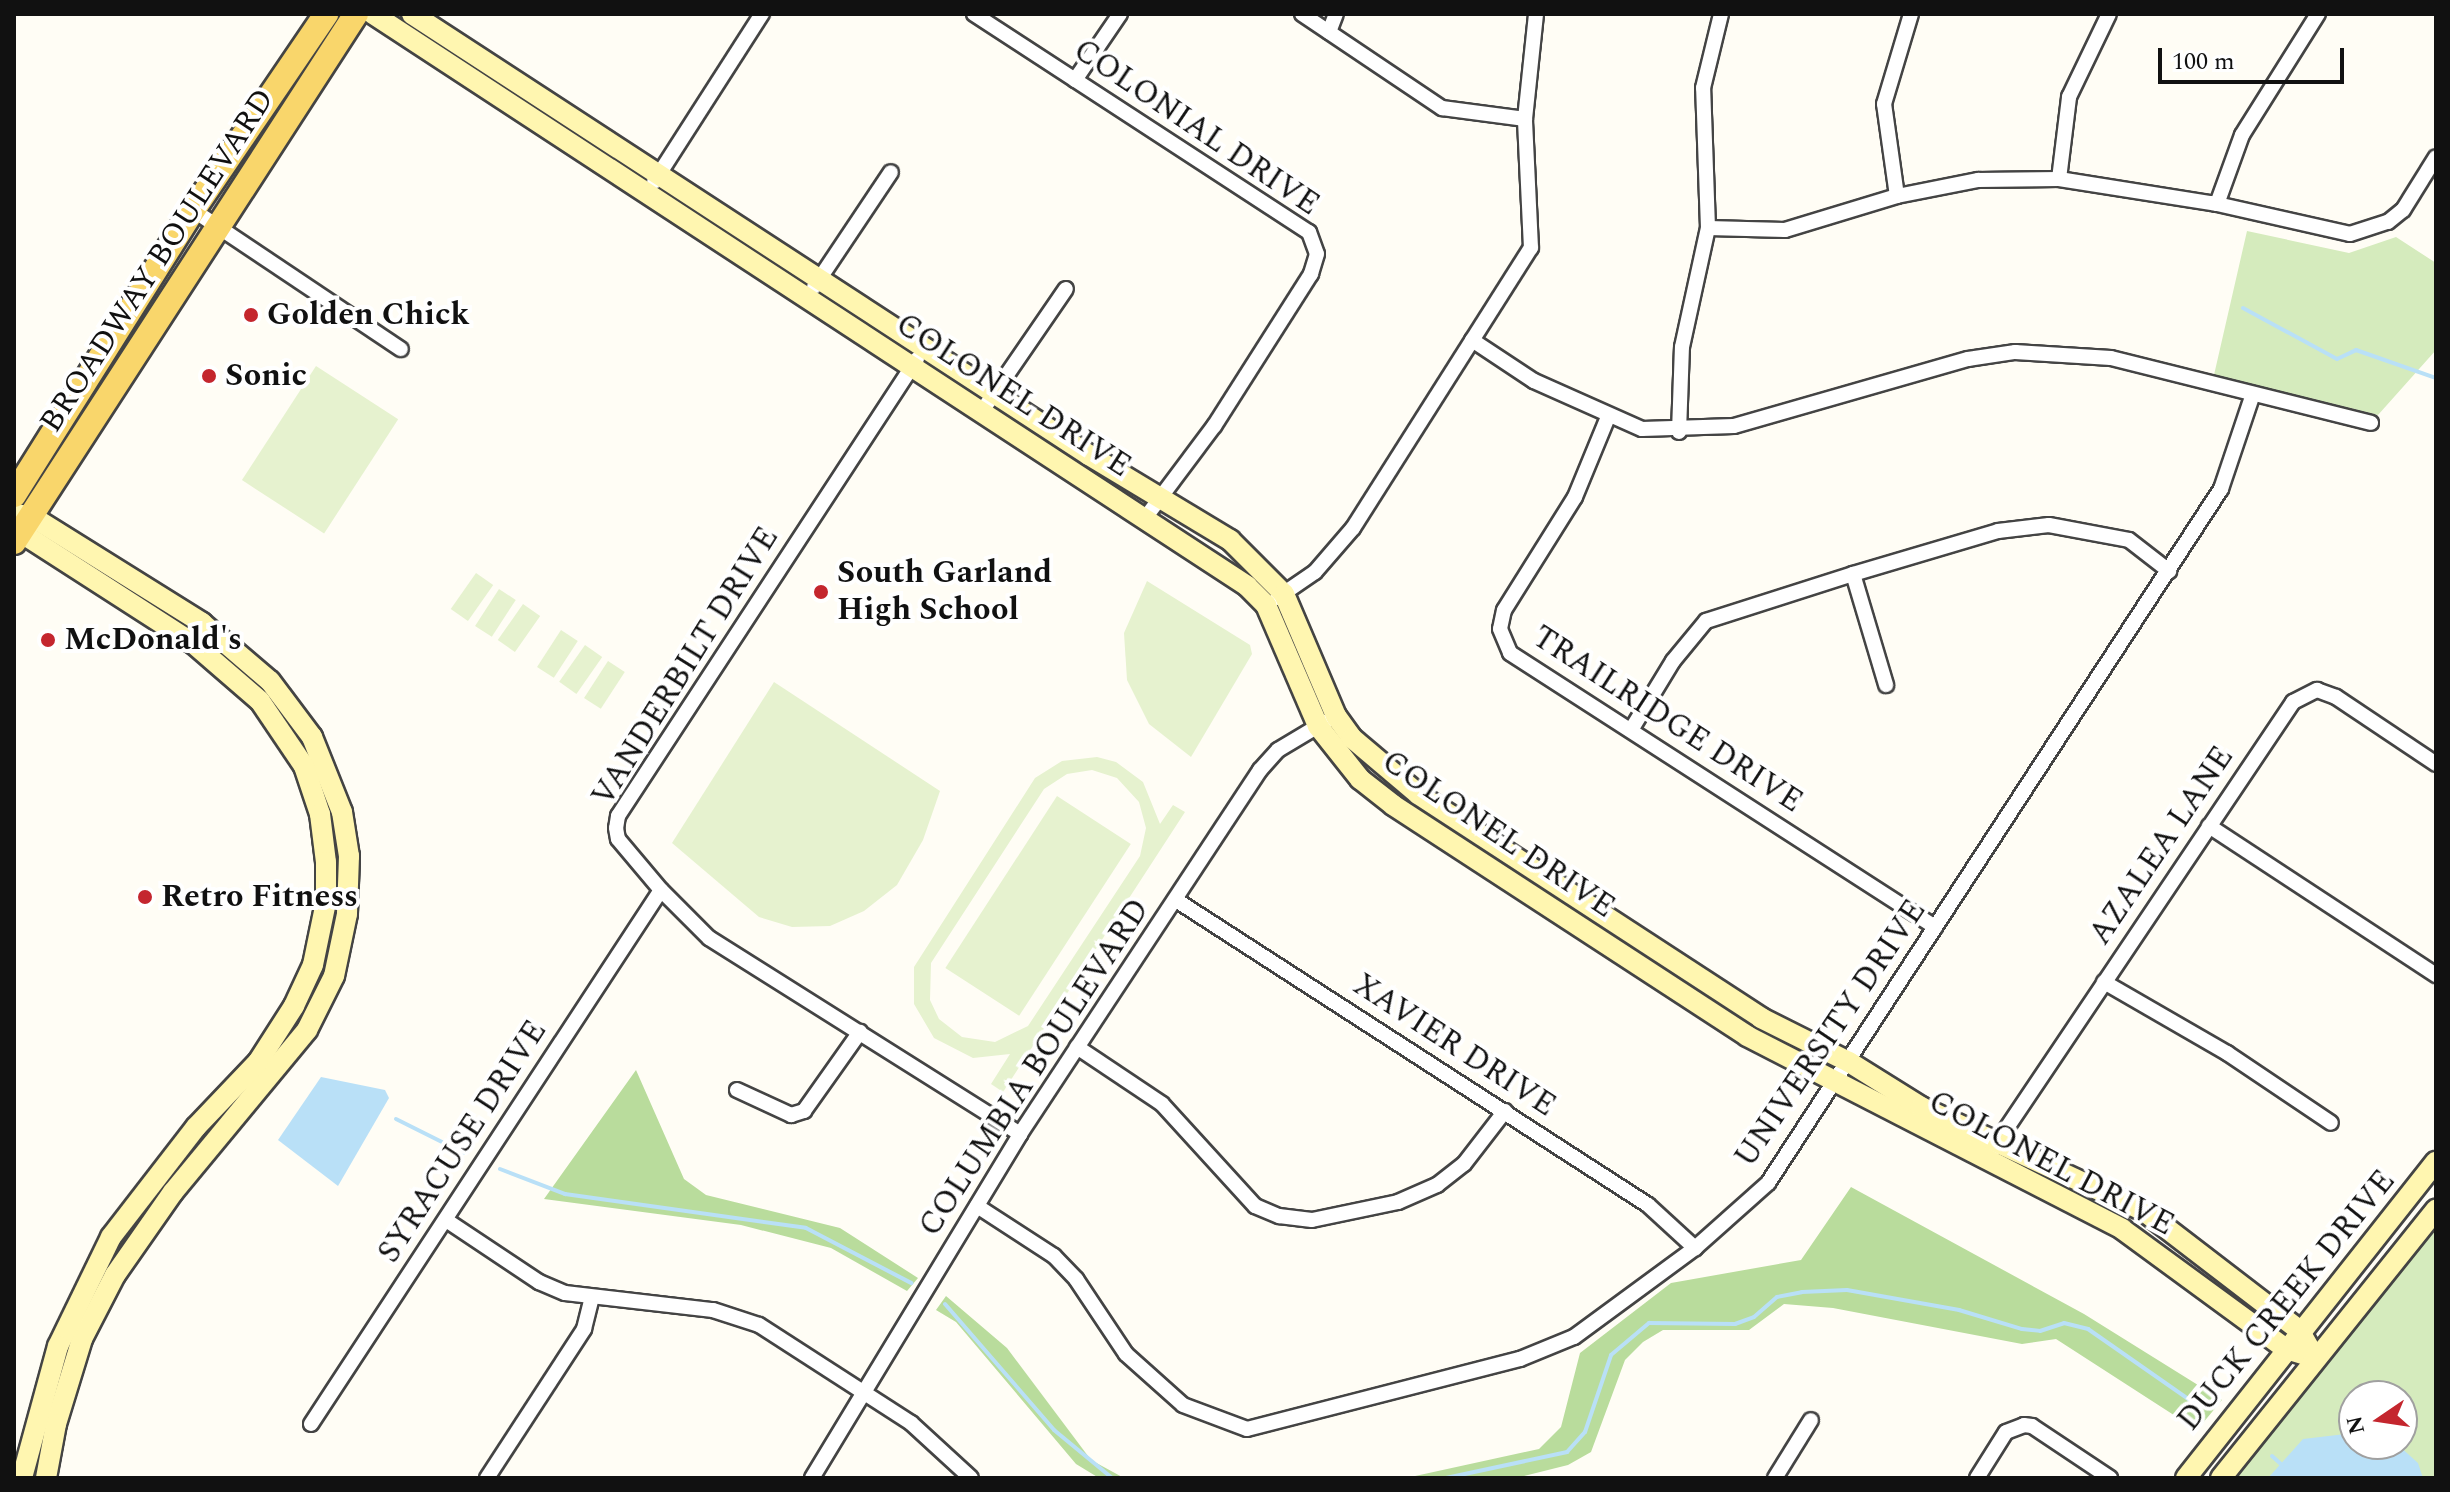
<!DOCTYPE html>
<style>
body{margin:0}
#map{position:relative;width:2450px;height:1492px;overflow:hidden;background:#fffdf5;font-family:Spectral,serif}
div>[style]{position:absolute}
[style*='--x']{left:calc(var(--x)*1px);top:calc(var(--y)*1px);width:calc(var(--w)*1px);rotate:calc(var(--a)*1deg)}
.green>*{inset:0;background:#d5ebbd}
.forest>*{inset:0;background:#b9dc9c}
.pitch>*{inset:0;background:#e6f2cf;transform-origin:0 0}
.water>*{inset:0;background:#b9e0f7}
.stream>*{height:4px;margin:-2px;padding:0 2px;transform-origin:2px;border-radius:2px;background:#b9e0f7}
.roads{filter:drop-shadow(2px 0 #444) drop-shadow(-2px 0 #444) drop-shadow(0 2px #444) drop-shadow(0 -2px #444)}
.street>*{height:14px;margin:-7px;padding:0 7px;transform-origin:7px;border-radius:7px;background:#fff}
.secondary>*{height:20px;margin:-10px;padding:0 10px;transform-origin:10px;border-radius:10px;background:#fff6b0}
.primary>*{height:24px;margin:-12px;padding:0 12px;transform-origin:12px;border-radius:12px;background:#f9d66b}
.dots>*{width:22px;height:22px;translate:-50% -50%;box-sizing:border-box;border:4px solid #fff;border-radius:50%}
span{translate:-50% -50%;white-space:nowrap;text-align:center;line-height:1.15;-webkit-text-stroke:8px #fff;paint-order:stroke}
.street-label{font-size:32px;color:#111}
.poi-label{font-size:32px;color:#111;font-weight:700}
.left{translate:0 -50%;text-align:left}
.frame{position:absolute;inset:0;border:16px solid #111;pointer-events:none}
.north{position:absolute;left:2338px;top:1380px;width:80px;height:80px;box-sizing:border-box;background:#fff;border:2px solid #a0a0a0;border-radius:50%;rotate:257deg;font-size:22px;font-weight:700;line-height:32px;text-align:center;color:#111}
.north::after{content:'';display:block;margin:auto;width:28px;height:36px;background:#c4262e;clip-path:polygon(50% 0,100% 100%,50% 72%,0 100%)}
.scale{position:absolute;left:2158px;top:48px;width:186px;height:36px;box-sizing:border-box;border:4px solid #111;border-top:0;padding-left:10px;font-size:24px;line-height:28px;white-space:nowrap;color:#111;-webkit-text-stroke:6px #fff;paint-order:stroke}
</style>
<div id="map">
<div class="green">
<div style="clip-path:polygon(2247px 231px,2349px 253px,2396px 237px,2436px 263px,2436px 350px,2378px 415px,2214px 375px)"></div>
<div style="clip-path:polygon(evenodd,2436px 1226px,2436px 1478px,2231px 1478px,2436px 1226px,2354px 1396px,2402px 1396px,2402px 1444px,2354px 1444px,2354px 1396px)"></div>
</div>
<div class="forest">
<div style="clip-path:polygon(636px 1070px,684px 1179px,706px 1195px,840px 1228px,918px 1278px,907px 1291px,831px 1248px,741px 1225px,544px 1199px)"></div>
<div style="clip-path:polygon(1851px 1187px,2084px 1314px,2222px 1400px,2197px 1430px,2056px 1339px,2022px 1344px,1833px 1308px,1784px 1304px,1749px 1330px,1663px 1330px,1643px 1342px,1625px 1360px,1591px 1452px,1568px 1465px,1516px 1478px,1406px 1478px,1539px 1449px,1561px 1427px,1580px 1353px,1671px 1283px,1801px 1260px)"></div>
<div style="clip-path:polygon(946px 1296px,1007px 1348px,1091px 1460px,1124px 1478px,1099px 1478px,1076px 1464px,956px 1322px,936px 1310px)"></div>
</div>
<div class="pitch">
<div style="left:316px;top:366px;width:98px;height:136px;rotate:33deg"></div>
<div style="left:476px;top:573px;width:21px;height:44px;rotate:35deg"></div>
<div style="clip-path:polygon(1147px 581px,1250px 645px,1252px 654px,1191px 757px,1149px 724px,1127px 680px,1124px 633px)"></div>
<div style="left:499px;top:589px;width:20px;height:44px;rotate:33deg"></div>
<div style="left:523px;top:604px;width:21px;height:44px;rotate:35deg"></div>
<div style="left:561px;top:630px;width:20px;height:44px;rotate:33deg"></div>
<div style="left:585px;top:645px;width:21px;height:45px;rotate:35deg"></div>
<div style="left:608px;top:661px;width:20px;height:44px;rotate:33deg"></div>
<div style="clip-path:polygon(774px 682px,940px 791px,923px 840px,897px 885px,864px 911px,830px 926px,792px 927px,759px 917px,672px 843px)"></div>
<div style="clip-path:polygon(evenodd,1097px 757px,1116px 762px,1143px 782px,1160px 824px,1173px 805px,1185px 812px,1003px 1092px,991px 1084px,1010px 1054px,973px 1058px,934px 1038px,914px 1004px,914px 967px,1035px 778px,1062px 761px,1097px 757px,1092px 770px,1117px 778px,1139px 802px,1146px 828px,1140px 856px,1028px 1026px,995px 1042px,962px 1037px,939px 1019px,930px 1000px,931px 963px,1044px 789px,1067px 774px,1092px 770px)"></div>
<div style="left:1057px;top:796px;width:88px;height:205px;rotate:33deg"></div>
</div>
<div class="water">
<div style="clip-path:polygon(321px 1077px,385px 1090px,389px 1098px,338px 1186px,278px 1140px)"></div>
<div style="clip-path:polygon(2354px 1433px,2354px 1444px,2397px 1444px,2418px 1463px,2423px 1478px,2268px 1478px,2303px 1439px)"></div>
</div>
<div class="stream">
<div style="--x:2243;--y:308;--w:107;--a:28.5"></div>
<div style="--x:2337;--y:359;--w:21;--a:-25"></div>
<div style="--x:2356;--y:350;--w:85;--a:19.3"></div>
<div style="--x:396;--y:1119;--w:76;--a:26.6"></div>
<div style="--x:500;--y:1169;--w:70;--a:21"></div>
<div style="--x:565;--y:1194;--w:243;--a:8"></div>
<div style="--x:806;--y:1228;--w:119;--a:27.6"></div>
<div style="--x:945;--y:1304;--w:167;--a:49.1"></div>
<div style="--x:1054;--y:1430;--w:75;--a:39.6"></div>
<div style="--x:2272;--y:1456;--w:13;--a:42"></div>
<div style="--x:1446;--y:1478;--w:124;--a:-12.1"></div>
<div style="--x:1567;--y:1452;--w:27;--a:-48"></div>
<div style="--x:1585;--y:1432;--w:81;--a:-71.3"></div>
<div style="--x:1611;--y:1355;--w:50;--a:-40.1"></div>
<div style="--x:1649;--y:1323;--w:86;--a:0.7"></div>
<div style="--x:1735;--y:1324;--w:20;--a:-20"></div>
<div style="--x:1754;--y:1317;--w:30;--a:-41"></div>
<div style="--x:1777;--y:1297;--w:25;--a:-11"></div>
<div style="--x:1802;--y:1292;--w:45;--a:-2.5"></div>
<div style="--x:1847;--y:1290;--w:114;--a:10.1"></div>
<div style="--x:1959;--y:1310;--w:66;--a:16.8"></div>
<div style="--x:2022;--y:1329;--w:18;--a:6"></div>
<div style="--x:2040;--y:1331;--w:25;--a:-18"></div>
<div style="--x:2064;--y:1323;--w:25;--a:14"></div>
<div style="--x:2088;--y:1329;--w:133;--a:34.9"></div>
</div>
<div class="roads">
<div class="street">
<div style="--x:974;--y:14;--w:400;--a:33.1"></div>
<div style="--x:1309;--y:232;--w:23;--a:70"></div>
<div style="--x:1317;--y:254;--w:21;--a:107"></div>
<div style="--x:1311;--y:274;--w:180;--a:122.5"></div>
<div style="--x:1214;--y:426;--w:114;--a:126.8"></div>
<div style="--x:1302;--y:14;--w:169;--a:33.9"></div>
<div style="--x:1442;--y:108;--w:84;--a:7.5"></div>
<div style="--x:1329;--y:32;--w:19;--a:-69"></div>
<div style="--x:1075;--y:80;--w:80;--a:-55.7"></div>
<div style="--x:2059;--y:179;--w:83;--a:-83"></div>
<div style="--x:2069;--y:97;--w:92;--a:-64.3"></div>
<div style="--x:654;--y:182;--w:200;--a:-57.3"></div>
<div style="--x:1897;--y:196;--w:93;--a:-98"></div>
<div style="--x:1884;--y:104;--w:94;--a:-73.3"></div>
<div style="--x:2217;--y:204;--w:73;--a:-70.1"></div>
<div style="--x:2242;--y:135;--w:143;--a:-57.9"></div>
<div style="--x:193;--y:210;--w:250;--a:33.8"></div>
<div style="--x:1708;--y:228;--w:77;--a:1.5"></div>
<div style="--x:1785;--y:230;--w:117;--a:-16.9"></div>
<div style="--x:1897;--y:196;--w:83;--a:-11.2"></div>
<div style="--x:1978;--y:180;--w:81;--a:-0.7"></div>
<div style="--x:2059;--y:179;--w:160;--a:9"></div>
<div style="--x:2217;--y:204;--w:136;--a:12.7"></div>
<div style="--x:2350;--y:234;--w:40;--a:-18"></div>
<div style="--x:2388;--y:222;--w:19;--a:-39"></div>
<div style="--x:2403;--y:210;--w:62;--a:-58.1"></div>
<div style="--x:814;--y:287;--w:138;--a:-56.2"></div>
<div style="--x:1472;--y:340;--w:74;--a:33.5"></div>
<div style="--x:1534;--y:381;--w:118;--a:24"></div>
<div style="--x:1642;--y:429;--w:92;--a:-1.9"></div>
<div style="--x:1734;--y:426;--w:243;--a:-16"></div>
<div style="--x:1968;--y:359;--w:48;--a:-8.5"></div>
<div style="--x:2015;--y:352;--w:96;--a:3.6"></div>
<div style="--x:2111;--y:358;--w:268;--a:14"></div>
<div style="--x:917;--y:359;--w:546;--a:123.2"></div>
<div style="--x:618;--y:816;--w:12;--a:99"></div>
<div style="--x:616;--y:828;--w:11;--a:80"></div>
<div style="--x:618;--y:839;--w:67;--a:49.9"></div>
<div style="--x:661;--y:890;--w:68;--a:45"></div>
<div style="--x:709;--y:938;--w:368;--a:32.2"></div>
<div style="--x:982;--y:411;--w:148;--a:-55.5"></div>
<div style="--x:1608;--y:417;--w:87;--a:112.4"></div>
<div style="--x:1575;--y:497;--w:133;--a:122.1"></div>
<div style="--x:1504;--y:610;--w:19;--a:102"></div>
<div style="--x:1500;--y:629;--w:26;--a:67"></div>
<div style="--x:1510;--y:653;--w:506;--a:32.81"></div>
<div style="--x:1679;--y:432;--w:85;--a:-88"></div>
<div style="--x:1682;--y:347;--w:122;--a:-77.7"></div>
<div style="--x:1708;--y:228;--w:140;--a:-92"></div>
<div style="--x:1703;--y:88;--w:76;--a:-76.3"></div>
<div style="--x:1853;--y:574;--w:116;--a:73.4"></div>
<div style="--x:1277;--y:598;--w:46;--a:-34.4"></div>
<div style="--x:1315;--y:572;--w:58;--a:-49.2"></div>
<div style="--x:1353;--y:528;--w:332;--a:-57.6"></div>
<div style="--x:1531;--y:248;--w:129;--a:-92.7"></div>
<div style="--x:1525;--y:119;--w:106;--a:-84"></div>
<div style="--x:1631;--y:730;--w:81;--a:-58.7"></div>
<div style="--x:1673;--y:661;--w:52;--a:-50.5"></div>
<div style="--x:1706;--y:621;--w:154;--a:-17.7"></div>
<div style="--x:1853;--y:574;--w:151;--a:-16.5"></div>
<div style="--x:1998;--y:531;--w:51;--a:-6.7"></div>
<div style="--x:2049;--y:525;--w:81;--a:10.6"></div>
<div style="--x:2129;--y:540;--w:51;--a:37.8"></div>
<div style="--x:2209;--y:826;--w:272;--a:33.3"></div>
<div style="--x:1176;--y:900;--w:562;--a:32.87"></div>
<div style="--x:1648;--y:1205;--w:64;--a:42.5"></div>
<div style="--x:2104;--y:982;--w:142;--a:30"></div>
<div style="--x:2227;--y:1053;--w:125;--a:33.9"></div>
<div style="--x:1077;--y:1047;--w:102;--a:33.8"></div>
<div style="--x:1162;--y:1104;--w:138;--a:47.6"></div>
<div style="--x:1255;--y:1206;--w:26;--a:23"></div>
<div style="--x:1279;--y:1216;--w:33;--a:7"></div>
<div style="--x:1312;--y:1220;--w:88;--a:-11.8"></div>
<div style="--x:1398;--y:1202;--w:43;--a:-23.6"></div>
<div style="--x:1437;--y:1185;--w:34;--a:-38"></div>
<div style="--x:1464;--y:1164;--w:67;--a:-52.3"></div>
<div style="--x:737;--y:1090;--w:60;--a:24.8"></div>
<div style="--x:791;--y:1115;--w:14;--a:-17"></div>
<div style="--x:804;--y:1111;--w:97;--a:-54.7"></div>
<div style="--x:1992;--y:1150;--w:540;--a:-56.1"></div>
<div style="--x:2293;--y:702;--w:27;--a:-27"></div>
<div style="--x:2317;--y:690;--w:20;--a:20"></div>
<div style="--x:2336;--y:697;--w:120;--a:33.8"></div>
<div style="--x:977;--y:1206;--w:92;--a:33"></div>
<div style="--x:1054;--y:1256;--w:32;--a:46"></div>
<div style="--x:1076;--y:1279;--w:90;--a:56.3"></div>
<div style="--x:1126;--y:1354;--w:76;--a:41.8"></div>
<div style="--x:1183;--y:1405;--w:68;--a:20.6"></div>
<div style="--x:1247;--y:1429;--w:282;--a:-14.4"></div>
<div style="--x:1520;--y:1359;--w:58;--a:-22.2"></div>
<div style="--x:1574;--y:1337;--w:150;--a:-36.3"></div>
<div style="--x:1695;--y:1248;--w:98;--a:-41.7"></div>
<div style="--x:1768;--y:1183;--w:829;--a:-56.87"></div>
<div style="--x:2221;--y:489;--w:100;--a:-71.4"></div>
<div style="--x:446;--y:1220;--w:112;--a:33.7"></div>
<div style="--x:539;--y:1282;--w:28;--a:23"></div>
<div style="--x:565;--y:1293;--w:149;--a:6.6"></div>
<div style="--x:713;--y:1310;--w:48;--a:18.1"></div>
<div style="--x:759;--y:1325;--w:181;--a:32.8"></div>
<div style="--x:911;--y:1423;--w:81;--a:42.5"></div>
<div style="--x:311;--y:1424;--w:638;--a:-56.76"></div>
<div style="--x:487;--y:1478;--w:178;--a:-56.9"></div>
<div style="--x:584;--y:1329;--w:33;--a:-76"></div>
<div style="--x:812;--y:1478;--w:402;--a:-58.8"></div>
<div style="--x:1020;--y:1134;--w:436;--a:-56.6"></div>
<div style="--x:1260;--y:770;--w:27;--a:-48"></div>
<div style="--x:1278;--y:750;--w:55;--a:-30.8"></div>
<div style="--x:1775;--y:1478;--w:68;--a:-58.2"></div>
<div style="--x:1977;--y:1478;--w:54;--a:-57.8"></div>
<div style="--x:2006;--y:1432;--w:19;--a:-21"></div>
<div style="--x:2024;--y:1425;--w:8;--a:7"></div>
<div style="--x:2032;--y:1426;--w:94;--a:33.7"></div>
</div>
<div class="secondary">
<div style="--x:373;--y:14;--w:1045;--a:33.2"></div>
<div style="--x:1247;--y:586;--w:27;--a:45"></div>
<div style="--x:1266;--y:605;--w:132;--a:66.7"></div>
<div style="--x:1318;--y:726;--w:68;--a:51.6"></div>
<div style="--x:1360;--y:779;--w:42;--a:38.2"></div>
<div style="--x:1393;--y:805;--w:423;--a:33.1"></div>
<div style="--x:1747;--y:1036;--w:422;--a:27.2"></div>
<div style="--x:2122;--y:1229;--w:203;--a:36.2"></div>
<div style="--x:2286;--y:1349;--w:30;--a:17"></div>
<div style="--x:412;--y:14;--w:808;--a:33.08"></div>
<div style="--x:1089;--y:455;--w:165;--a:31.1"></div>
<div style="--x:1230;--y:540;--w:76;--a:45"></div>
<div style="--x:1284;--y:594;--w:133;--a:66.9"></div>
<div style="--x:1336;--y:716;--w:27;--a:54"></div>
<div style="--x:1352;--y:738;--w:87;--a:40.3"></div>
<div style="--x:1418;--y:794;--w:410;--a:33.1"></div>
<div style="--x:1761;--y:1018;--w:98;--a:26.6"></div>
<div style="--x:1849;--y:1062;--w:85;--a:32"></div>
<div style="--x:1921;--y:1107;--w:246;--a:25"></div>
<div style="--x:2144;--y:1211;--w:195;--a:37.5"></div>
<div style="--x:2299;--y:1330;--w:32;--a:60"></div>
<div style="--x:14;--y:514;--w:17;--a:7"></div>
<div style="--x:31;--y:516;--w:202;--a:32"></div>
<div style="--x:202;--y:623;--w:89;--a:40.5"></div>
<div style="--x:270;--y:681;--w:70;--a:53.1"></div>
<div style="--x:312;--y:737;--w:81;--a:68.2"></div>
<div style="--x:342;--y:812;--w:45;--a:81"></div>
<div style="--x:349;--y:856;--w:58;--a:92"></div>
<div style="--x:347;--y:914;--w:63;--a:101.8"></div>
<div style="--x:334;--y:976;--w:60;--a:116.6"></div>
<div style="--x:307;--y:1030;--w:210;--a:129.6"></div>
<div style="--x:173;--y:1192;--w:101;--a:124.9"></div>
<div style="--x:115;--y:1275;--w:72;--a:117.3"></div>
<div style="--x:82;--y:1339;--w:89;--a:107"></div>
<div style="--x:56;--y:1424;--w:55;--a:100.5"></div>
<div style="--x:14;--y:528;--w:214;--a:32.8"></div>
<div style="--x:194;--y:644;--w:87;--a:40.8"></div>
<div style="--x:260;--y:701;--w:78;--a:55.9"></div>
<div style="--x:304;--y:766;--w:51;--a:71.6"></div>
<div style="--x:320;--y:814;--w:48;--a:82.9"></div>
<div style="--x:326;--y:862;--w:40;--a:90"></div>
<div style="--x:326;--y:902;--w:64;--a:101.7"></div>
<div style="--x:313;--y:965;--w:45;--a:114.9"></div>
<div style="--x:294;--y:1006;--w:67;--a:122.7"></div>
<div style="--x:258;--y:1062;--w:90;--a:133.6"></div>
<div style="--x:196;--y:1127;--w:139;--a:127.7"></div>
<div style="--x:111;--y:1237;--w:121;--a:115.9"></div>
<div style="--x:58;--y:1346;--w:137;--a:105.3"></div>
<div style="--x:2186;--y:1478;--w:403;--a:-51.7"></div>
<div style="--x:2221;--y:1478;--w:344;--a:-51.3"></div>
</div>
<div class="primary">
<div style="--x:14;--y:495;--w:337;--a:-57.9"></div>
<div style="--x:193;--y:210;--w:237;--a:-55.8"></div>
<div style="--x:14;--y:542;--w:629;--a:-57.07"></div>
</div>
</div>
<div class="dots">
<div style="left:251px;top:315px;background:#c4262e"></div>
<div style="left:209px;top:376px;background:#c4262e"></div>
<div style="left:821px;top:592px;background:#c4262e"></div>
<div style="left:48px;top:640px;background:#c4262e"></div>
<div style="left:145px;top:897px;background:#c4262e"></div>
</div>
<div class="street-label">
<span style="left:1196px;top:128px;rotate:34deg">COLONIAL DRIVE</span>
<span style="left:158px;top:261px;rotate:-57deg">BROADWAY BOULEVARD</span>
<span style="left:1013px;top:396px;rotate:33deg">COLONEL DRIVE</span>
<span style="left:686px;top:667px;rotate:-58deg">VANDERBILT DRIVE</span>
<span style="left:1667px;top:720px;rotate:33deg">TRAILRIDGE DRIVE</span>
<span style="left:1498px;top:835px;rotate:34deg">COLONEL DRIVE</span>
<span style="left:2162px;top:846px;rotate:-56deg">AZALEA LANE</span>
<span style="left:1831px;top:1034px;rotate:-56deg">UNIVERSITY DRIVE</span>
<span style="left:1454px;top:1046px;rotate:33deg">XAVIER DRIVE</span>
<span style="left:1035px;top:1068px;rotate:-57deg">COLUMBIA BOULEVARD</span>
<span style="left:463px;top:1142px;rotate:-57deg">SYRACUSE DRIVE</span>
<span style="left:2051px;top:1164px;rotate:28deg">COLONEL DRIVE</span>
<span style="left:2287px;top:1301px;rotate:-51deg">DUCK CREEK DRIVE</span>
</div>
<div class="poi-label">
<span class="left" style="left:267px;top:315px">Golden Chick</span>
<span class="left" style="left:225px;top:376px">Sonic</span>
<span class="left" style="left:837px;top:592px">South Garland<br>High School</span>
<span class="left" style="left:64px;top:640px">McDonald's</span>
<span class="left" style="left:161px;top:897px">Retro Fitness</span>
</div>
<div class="frame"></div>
<div class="north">N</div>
<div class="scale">100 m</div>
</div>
